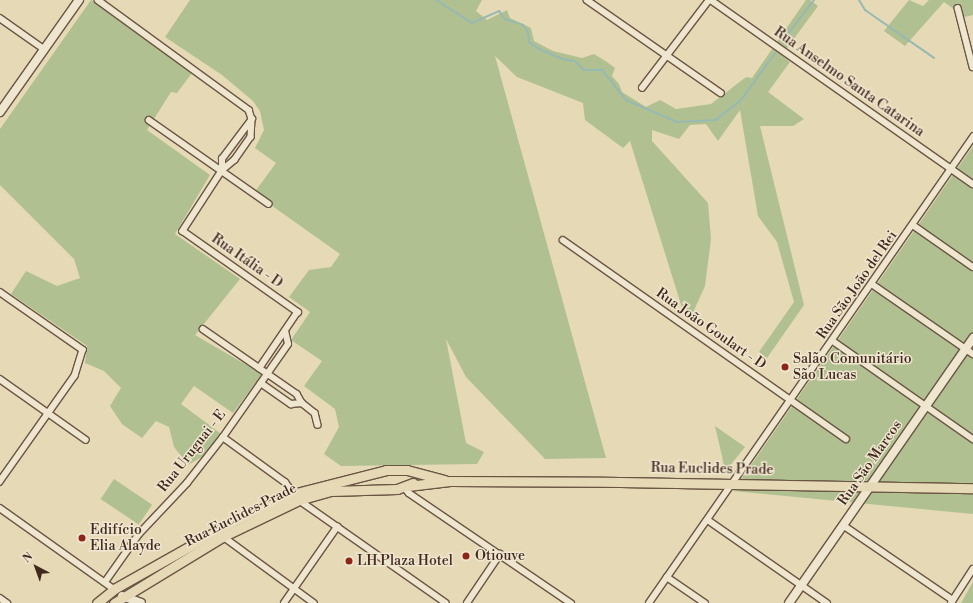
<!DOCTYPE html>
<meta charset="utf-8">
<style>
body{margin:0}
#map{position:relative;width:973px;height:603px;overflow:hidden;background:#e6d9b5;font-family:"Libre Bodoni",serif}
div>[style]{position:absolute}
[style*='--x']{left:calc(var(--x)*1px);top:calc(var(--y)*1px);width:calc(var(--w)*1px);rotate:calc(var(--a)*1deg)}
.green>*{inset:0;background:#b1c091;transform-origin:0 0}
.stream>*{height:2px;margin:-1px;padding:0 1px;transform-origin:1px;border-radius:1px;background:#97b9b3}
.roads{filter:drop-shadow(1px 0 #6a5544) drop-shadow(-1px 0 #6a5544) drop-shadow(0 1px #6a5544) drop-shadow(0 -1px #6a5544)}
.street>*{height:5.5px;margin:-2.75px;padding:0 2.75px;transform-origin:2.75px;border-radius:2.75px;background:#efe6cf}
.secondary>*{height:8px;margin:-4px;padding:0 4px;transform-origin:4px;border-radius:4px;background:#efe6cf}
.primary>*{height:9px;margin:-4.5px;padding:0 4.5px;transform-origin:4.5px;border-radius:4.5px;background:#e6d9b5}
.dots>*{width:11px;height:11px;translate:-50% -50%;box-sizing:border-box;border:2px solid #efe6cf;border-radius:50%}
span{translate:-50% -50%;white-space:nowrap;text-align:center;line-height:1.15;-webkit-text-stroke:3px #efe6cf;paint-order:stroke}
.street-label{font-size:14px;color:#41291f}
.poi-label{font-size:14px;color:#41291f}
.left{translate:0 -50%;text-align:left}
.north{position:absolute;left:16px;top:547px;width:40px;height:40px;-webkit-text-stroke:3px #efe6cf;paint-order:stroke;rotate:319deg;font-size:11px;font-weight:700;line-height:16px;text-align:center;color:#41291f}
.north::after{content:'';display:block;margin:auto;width:14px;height:18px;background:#41291f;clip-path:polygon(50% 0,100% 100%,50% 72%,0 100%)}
</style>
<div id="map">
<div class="green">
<div style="clip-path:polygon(91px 0,192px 73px,177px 93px,171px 92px,147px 130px,210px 175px,175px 234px,240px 279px,195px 335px,262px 374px,233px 413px,194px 386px,181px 404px,220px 433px,205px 455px,188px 465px,174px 447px,169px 427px,156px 421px,142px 438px,122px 424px,110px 406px,121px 388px,104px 371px,85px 363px,87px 346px,11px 294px,26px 271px,57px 286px,80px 278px,74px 259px,0 185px,0 129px)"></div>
<div style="clip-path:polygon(190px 0,482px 0,476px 11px,487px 20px,507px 10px,510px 18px,531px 28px,534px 41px,553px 51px,582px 58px,594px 54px,607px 62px,615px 68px,612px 76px,619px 84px,622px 92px,646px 107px,660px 100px,676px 109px,711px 104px,746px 77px,752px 78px,806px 0,810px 0,818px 6px,782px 55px,790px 62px,768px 92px,804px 119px,793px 126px,760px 126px,804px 305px,767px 358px,759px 352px,794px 302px,777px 242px,758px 216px,740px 110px,718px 141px,706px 124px,690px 125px,679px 139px,652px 130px,652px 141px,708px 203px,711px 239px,705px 286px,691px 317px,683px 311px,630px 141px,623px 148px,585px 120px,583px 103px,517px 77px,495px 56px,606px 458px,545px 459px,466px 377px,446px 339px,466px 443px,484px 452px,477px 464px,341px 466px,324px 454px,339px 427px,335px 409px,304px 386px,322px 361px,291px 340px,310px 312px,289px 297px,309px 270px,331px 267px,340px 254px,254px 193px,276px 163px,255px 148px,264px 130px,260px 111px,253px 101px,222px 75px,165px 37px)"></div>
<div style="clip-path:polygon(909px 0,923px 6px,929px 0,973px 0,973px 15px,965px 17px,944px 2px,905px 46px,884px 31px)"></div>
<div style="clip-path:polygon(973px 146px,973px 514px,733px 491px)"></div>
<div style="clip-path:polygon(715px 426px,745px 447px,725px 472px,722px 456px)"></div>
<div style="left:114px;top:479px;width:46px;height:24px;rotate:34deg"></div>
<div style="clip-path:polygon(973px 582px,973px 603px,961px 603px)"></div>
</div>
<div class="stream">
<div style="--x:436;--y:0;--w:43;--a:32.6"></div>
<div style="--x:472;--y:23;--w:30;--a:-24"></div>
<div style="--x:499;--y:11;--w:10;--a:53"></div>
<div style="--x:505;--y:19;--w:19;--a:18"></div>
<div style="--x:523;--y:25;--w:9;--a:54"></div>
<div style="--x:528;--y:32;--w:10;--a:84"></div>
<div style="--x:529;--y:42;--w:12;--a:35"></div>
<div style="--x:539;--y:49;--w:25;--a:23"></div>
<div style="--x:562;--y:59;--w:13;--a:9"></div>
<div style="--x:575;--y:61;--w:13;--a:45"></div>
<div style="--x:584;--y:70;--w:18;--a:0"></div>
<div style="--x:602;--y:70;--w:38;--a:51"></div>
<div style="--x:626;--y:100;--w:56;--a:23.3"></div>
<div style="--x:677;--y:122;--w:39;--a:-3"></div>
<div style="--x:716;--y:120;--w:32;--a:-39"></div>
<div style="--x:741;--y:100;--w:58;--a:-54.1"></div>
<div style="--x:859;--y:0;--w:12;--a:59"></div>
<div style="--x:865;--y:10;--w:84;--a:34.8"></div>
<div style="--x:783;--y:40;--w:51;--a:-52.2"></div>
</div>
<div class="roads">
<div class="street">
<div style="--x:98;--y:0;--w:187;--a:36.1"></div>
<div style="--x:249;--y:110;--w:9;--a:72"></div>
<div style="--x:252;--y:119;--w:18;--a:93"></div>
<div style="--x:251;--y:137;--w:28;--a:125"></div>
<div style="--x:235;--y:160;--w:17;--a:140"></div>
<div style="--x:222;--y:171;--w:72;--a:123"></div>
<div style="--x:183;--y:231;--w:141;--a:35.2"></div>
<div style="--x:298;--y:312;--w:68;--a:124.2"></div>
<div style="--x:587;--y:0;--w:163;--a:34.8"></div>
<div style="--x:711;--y:0;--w:320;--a:35.1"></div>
<div style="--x:958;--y:8;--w:61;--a:75.7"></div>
<div style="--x:0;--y:18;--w:54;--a:35.2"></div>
<div style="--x:642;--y:88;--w:111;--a:-52.7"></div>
<div style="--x:149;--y:120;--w:146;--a:35"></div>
<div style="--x:222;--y:171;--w:12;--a:-90"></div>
<div style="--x:222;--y:159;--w:50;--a:-53.1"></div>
<div style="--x:913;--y:225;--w:73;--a:35"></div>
<div style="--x:563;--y:240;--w:346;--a:35.1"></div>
<div style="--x:872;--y:284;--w:123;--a:34.7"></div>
<div style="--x:0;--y:292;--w:101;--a:34.9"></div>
<div style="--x:83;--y:350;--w:27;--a:107"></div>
<div style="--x:75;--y:376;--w:130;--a:125.3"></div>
<div style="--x:203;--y:329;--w:114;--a:34.7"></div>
<div style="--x:297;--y:394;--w:10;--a:61"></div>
<div style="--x:302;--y:403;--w:16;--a:38"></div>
<div style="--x:315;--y:413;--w:12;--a:76"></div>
<div style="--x:833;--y:341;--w:171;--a:35"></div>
<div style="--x:0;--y:379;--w:105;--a:35.3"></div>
<div style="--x:261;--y:383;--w:37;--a:35"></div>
<div style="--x:291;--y:404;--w:11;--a:-5"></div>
<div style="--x:223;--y:437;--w:77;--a:36"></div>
<div style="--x:285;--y:482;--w:23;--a:52"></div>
<div style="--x:299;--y:500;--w:179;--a:35"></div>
<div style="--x:405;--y:488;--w:6;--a:51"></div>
<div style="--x:409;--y:493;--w:196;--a:34.2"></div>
<div style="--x:0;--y:508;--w:140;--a:35.4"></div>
<div style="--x:708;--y:520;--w:145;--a:34.9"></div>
<div style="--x:843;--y:525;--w:133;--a:34.3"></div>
<div style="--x:221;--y:535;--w:115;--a:36.2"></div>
<div style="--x:667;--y:577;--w:46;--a:34.4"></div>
<div style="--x:105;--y:582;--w:59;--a:-54.7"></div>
<div style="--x:139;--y:534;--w:70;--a:-46.7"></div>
<div style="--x:187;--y:483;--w:58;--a:-52"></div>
<div style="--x:223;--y:437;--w:113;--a:-55"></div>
<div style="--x:288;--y:344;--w:13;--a:-103"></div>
<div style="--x:0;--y:598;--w:9;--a:36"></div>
<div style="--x:284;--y:603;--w:93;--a:-55.1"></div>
<div style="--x:467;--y:603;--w:59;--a:-56"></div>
<div style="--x:649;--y:603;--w:568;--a:-55.19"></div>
<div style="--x:951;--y:603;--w:40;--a:-57.1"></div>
</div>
<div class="secondary">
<div style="--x:0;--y:112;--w:137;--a:-54.8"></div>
<div style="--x:122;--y:596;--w:20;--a:20"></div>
<div style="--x:789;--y:603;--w:323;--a:-55.2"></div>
</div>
<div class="primary">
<div style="--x:408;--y:486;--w:42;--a:-6.8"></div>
<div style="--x:450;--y:481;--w:170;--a:0.3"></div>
<div style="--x:620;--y:482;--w:353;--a:1"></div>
<div style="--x:97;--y:603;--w:22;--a:-39"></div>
<div style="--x:114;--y:589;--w:137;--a:-29.4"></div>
<div style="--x:233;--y:522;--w:69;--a:-24.7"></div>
<div style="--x:296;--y:493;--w:93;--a:-14.3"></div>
<div style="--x:386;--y:470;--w:21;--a:0"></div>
<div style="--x:407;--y:470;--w:39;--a:15"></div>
<div style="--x:114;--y:603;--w:127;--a:-31.4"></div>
<div style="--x:222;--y:537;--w:85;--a:-25.7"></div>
<div style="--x:299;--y:500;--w:33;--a:-16"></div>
<div style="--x:331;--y:491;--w:66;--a:-1.7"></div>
<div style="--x:397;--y:489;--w:17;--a:-21"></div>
</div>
</div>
<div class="dots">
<div style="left:785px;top:367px;background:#8f2418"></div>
<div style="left:82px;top:538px;background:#8f2418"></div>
<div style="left:466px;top:556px;background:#8f2418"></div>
<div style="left:349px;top:561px;background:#8f2418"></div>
</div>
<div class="street-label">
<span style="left:849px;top:82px;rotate:35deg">Rua Anselmo Santa Catarina</span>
<span style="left:247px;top:261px;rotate:35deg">Rua Itália - D</span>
<span style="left:857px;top:285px;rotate:-55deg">Rua São João del Rei</span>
<span style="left:711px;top:329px;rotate:35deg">Rua João Goulart - D</span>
<span style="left:192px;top:451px;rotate:-52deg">Rua Uruguai - E</span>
<span style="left:870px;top:463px;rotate:-55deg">Rua São Marcos</span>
<span style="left:712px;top:469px;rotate:1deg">Rua Euclides Prade</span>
<span style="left:241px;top:515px;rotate:-27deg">Rua Euclides Prade</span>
</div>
<div class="poi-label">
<span class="left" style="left:793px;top:367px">Salão Comunitário<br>São Lucas</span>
<span class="left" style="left:90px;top:538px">Edifício<br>Elia Alayde</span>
<span class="left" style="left:475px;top:556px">Otiouve</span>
<span class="left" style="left:357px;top:561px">LH Plaza Hotel</span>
</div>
<div class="north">N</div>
</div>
